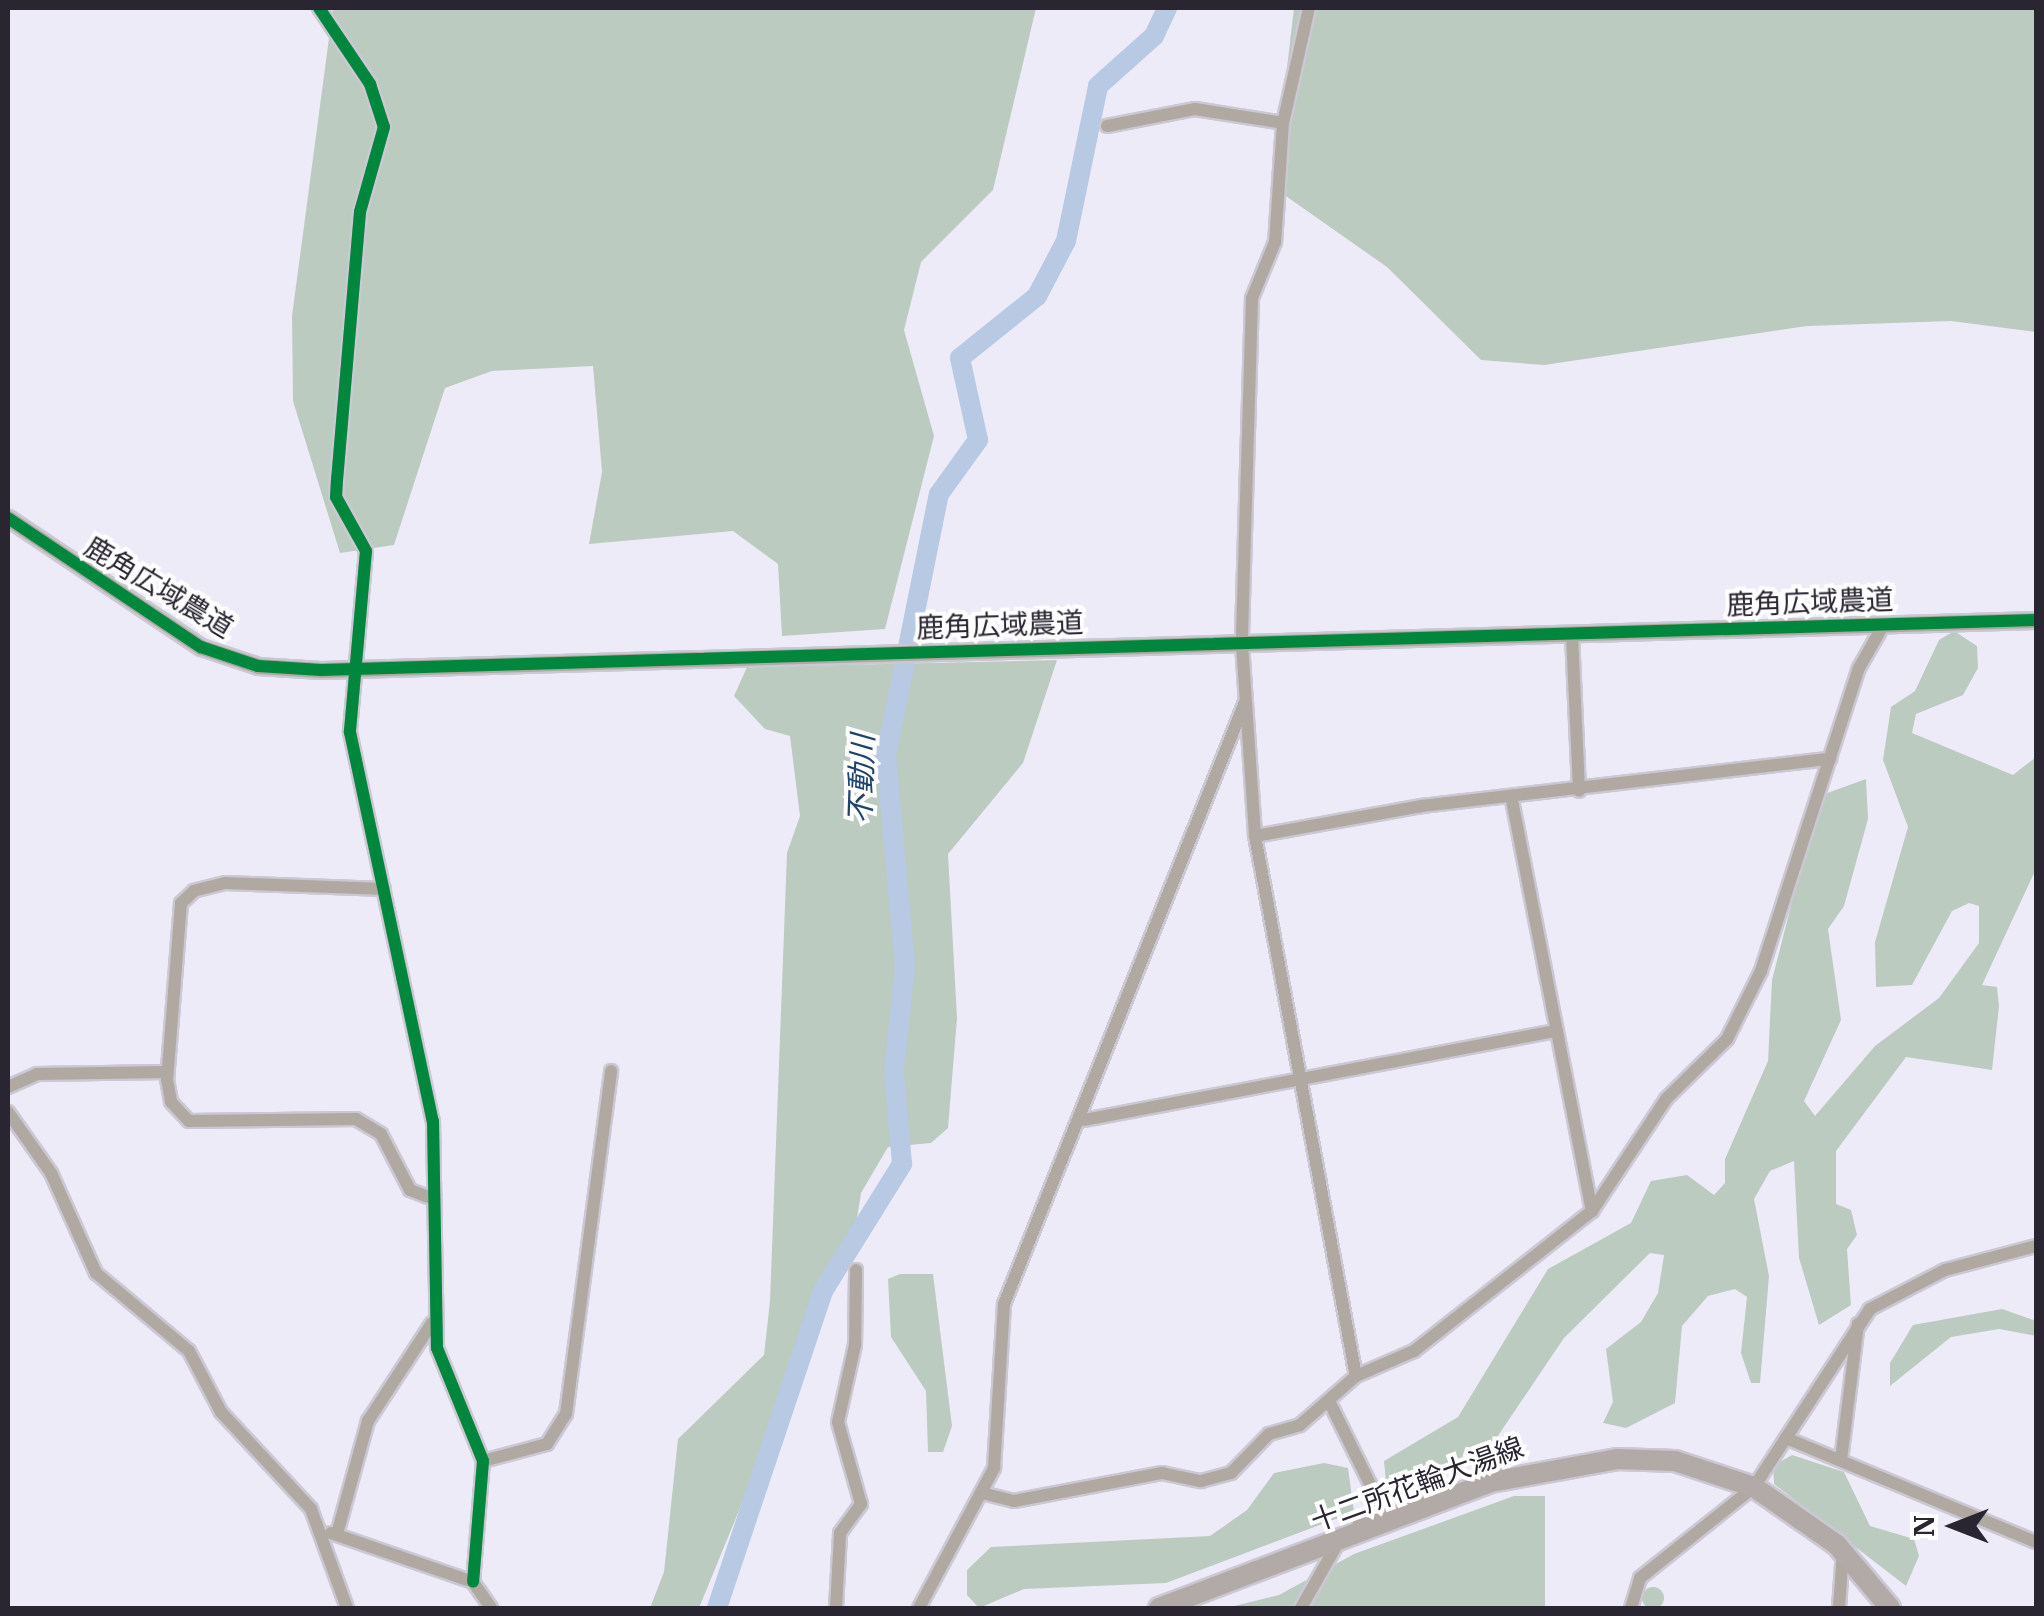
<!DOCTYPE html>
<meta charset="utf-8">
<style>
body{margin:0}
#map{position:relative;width:2044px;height:1616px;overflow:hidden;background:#eeebf8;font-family:"IBM Plex Serif","Noto Sans JP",serif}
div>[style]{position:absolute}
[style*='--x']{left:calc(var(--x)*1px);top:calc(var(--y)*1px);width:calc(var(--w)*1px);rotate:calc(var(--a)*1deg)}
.forest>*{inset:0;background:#bccbc0}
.round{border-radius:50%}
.river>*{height:20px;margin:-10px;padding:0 10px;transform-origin:10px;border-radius:10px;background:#b7c9e3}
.roads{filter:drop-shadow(2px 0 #cbc8d3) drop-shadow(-2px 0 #cbc8d3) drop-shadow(0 2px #cbc8d3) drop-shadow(0 -2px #cbc8d3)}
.minor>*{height:12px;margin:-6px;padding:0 6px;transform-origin:6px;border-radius:6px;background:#b0a9a1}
.tertiary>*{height:15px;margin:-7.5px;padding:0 7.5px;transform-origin:7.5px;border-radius:7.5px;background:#b0a9a1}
.primary>*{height:20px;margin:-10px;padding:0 10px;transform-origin:10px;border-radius:10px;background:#b2aaa6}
.cycleway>*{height:12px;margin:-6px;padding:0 6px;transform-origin:6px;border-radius:6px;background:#00873e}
span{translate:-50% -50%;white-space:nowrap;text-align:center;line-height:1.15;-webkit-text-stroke:8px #fff;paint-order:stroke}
.street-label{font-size:28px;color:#292631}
.water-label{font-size:30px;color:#1e446e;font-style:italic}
.frame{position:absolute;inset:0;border:10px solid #292631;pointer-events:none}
.north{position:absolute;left:1904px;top:1476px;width:100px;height:100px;-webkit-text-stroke:8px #fff;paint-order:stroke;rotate:270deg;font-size:28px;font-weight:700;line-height:40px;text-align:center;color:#292631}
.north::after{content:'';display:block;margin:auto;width:35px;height:45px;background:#292631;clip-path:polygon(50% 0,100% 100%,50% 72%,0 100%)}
</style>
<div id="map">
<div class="forest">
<div style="clip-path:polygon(333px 8px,1036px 8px,993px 190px,921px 262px,904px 330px,934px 436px,885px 629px,782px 636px,778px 564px,733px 531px,589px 544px,602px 472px,593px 366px,492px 371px,445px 388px,394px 545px,340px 553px,293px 401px,292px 316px)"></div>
<div style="clip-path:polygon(1294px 8px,2036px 8px,2036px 332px,1951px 321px,1807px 326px,1544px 365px,1481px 360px,1387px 267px,1273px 187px)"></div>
<div style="clip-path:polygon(1954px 631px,1977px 646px,1978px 668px,1963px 695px,1916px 714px,1912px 733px,2013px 775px,2036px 757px,2036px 869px,1982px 985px,1997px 987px,1999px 1006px,1992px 1070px,1906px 1057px,1836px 1151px,1836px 1204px,1851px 1210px,1857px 1235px,1847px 1249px,1851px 1305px,1819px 1325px,1799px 1258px,1794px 1161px,1770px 1171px,1754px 1199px,1769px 1276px,1760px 1383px,1751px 1383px,1741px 1353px,1747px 1297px,1735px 1289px,1708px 1296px,1682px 1326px,1675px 1403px,1626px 1428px,1603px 1423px,1613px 1402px,1606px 1349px,1641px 1322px,1658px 1293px,1664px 1255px,1650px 1253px,1564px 1338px,1483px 1458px,1387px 1493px,1384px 1461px,1458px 1417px,1548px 1269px,1631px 1223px,1651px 1181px,1687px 1175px,1714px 1195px,1725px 1183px,1725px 1159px,1768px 1061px,1772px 980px,1819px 796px,1866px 779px,1868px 819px,1844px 906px,1828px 929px,1841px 1020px,1804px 1101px,1815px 1116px,1875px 1046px,1939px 998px,1979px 943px,1979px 906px,1969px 903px,1952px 911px,1912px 985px,1876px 987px,1875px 942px,1908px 827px,1883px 760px,1891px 707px,1915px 691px,1939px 640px)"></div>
<div style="clip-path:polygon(1057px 660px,1023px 763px,948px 854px,957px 1018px,948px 1128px,931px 1143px,888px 1147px,861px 1193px,856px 1225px,699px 1608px,650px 1608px,664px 1572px,678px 1439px,764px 1355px,770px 1301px,787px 853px,800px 816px,790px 736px,765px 729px,734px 696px,747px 667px)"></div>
<div style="clip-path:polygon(900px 1274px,933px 1274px,952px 1426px,943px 1452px,928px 1452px,926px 1391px,891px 1337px,888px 1279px)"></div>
<div style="clip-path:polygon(2002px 1309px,2036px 1321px,2036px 1336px,1999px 1329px,1951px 1337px,1890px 1386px,1890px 1363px,1913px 1325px)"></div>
<div style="clip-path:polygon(1792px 1455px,1844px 1472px,1870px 1526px,1914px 1539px,1919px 1556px,1906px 1586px,1774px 1484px,1773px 1466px)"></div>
<div style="clip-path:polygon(1324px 1463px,1348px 1468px,1354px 1512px,1166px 1583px,1024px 1589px,979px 1608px,967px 1595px,967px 1570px,991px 1547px,1210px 1536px,1247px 1510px,1274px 1473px)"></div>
<div style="clip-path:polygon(1514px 1496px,1545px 1496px,1545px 1608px,1226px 1608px,1279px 1595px,1354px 1554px)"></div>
<div class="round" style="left:1642px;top:1587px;width:22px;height:22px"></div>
</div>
<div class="river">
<div style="--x:717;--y:1608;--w:334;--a:-71.5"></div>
<div style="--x:823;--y:1291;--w:150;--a:-58.1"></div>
<div style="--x:902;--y:1164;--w:94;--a:-94.9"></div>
<div style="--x:894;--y:1070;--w:104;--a:-83.9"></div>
<div style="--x:905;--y:967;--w:212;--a:-95.1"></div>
<div style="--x:886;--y:756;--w:267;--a:-78.6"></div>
<div style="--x:939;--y:494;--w:67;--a:-54.2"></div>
<div style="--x:978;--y:440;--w:84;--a:-102.4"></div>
<div style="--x:960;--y:358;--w:99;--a:-38.8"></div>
<div style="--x:1037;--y:296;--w:62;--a:-62.2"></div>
<div style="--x:1066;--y:241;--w:158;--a:-78.3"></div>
<div style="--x:1098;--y:86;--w:75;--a:-41.8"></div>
<div style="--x:1154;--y:36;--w:31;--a:-65"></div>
</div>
<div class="roads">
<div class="minor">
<div style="--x:319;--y:8;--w:92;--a:56.1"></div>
<div style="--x:370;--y:84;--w:45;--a:72"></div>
<div style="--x:384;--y:127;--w:88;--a:105.8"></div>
<div style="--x:360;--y:212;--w:268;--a:94.9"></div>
<div style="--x:337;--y:479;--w:18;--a:93"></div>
<div style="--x:336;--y:497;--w:62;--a:60.9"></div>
<div style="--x:366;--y:551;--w:182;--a:95.1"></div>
<div style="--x:350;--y:732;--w:398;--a:78"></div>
<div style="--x:433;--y:1121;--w:227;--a:89"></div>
<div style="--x:437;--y:1348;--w:122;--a:67.8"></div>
<div style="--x:483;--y:1461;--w:121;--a:94.7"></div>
<div style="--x:1309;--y:8;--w:118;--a:102.7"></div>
<div style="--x:1283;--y:123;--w:119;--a:93.8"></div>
<div style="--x:1275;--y:242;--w:61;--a:112.3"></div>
<div style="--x:1252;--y:298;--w:346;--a:91.7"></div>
<div style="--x:1242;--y:644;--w:192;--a:86.1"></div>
<div style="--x:1255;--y:836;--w:549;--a:79.41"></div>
<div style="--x:1107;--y:126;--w:90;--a:-10.9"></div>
<div style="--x:1195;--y:109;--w:89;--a:9"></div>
<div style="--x:1572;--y:635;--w:156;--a:87.4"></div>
<div style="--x:1512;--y:800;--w:419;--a:79"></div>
<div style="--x:1255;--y:836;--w:169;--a:-10.2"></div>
<div style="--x:1421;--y:806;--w:412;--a:-6.6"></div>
<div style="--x:384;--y:889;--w:159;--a:-177.8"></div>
<div style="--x:225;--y:883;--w:32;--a:166"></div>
<div style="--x:194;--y:891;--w:18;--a:137"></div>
<div style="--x:181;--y:903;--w:177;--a:94.5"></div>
<div style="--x:167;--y:1079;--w:23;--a:80"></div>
<div style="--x:171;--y:1102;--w:26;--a:47"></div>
<div style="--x:189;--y:1121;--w:167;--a:-0.7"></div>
<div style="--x:356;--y:1119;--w:29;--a:31"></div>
<div style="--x:381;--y:1134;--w:63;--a:62.6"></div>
<div style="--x:410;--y:1190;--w:25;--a:21"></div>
<div style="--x:8;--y:1087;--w:32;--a:-24"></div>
<div style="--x:37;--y:1074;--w:130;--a:-0.9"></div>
<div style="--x:8;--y:1112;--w:75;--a:54.8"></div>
<div style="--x:51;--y:1173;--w:110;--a:65.8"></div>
<div style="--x:96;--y:1273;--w:121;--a:40"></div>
<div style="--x:189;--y:1351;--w:69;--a:62.3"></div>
<div style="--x:221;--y:1412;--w:132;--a:47.1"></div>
<div style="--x:311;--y:1509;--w:105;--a:70"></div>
<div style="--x:1084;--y:1120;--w:481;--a:-10.7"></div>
<div style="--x:1329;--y:1401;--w:117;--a:63.7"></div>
<div style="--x:1381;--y:1506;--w:30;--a:140"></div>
<div style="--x:1786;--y:1438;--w:271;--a:22.6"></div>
<div style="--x:1841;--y:1460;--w:137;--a:-82.9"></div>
<div style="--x:483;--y:1461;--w:66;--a:-14.9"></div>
<div style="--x:547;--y:1444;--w:36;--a:-58"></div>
<div style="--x:566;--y:1414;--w:346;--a:-82.5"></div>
<div style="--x:982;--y:1493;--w:33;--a:14"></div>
<div style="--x:1014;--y:1501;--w:151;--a:-10.7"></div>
<div style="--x:1162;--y:1473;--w:40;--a:12"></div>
<div style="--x:1201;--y:1481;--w:31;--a:-15"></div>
<div style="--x:1231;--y:1473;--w:54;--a:-45.7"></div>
<div style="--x:1269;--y:1434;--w:32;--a:-16"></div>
<div style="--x:1300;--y:1425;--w:74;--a:-41.2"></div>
<div style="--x:1356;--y:1376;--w:63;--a:-23.3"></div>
<div style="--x:1414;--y:1351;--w:226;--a:-38.2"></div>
<div style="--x:1592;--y:1211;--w:134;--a:-56.5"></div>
<div style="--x:1666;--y:1099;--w:86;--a:-44.5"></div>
<div style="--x:1727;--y:1039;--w:76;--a:-63.4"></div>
<div style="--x:1761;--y:971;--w:318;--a:-72.1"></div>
<div style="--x:1859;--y:668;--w:51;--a:-60.4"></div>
<div style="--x:331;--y:1533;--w:150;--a:19"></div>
<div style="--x:473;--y:1582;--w:32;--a:55"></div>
<div style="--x:337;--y:1534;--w:117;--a:-74.7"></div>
<div style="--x:368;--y:1421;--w:117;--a:-56.9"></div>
<div style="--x:836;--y:1608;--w:75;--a:-86.9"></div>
<div style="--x:840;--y:1533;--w:36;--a:-54"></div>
<div style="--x:861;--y:1504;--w:85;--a:-105.7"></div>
<div style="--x:838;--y:1422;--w:79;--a:-77.6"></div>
<div style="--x:855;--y:1345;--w:75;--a:-89.2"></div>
<div style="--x:919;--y:1608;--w:159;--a:-61.8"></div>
<div style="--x:994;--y:1468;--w:164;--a:-86.5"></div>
<div style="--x:1004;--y:1304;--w:648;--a:-68.18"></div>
<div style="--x:1301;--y:1608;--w:77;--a:-60.4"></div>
<div style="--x:1631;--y:1608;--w:31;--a:-73"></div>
<div style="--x:1640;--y:1578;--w:146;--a:-38.6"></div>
<div style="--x:1754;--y:1487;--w:212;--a:-56.9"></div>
<div style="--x:1870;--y:1309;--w:85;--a:-27.5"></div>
<div style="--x:1945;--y:1270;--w:94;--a:-14.8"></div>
<div style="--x:1839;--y:1608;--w:57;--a:-86"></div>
</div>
<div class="tertiary">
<div style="--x:8;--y:518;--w:232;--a:33.8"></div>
<div style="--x:201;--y:647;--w:60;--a:18.4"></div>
<div style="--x:258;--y:666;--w:63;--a:3.6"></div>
<div style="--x:321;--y:670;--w:1716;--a:-1.67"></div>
</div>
<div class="primary">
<div style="--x:1159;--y:1608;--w:355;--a:-20.8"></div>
<div style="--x:1491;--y:1482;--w:128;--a:-10.3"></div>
<div style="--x:1617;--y:1459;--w:58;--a:2"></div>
<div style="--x:1675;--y:1461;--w:83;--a:18.2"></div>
<div style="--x:1754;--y:1487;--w:101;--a:34.9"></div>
<div style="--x:1837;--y:1545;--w:82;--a:49.9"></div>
</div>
</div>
<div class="cycleway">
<div style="--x:319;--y:8;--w:92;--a:56.1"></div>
<div style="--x:370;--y:84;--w:45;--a:72"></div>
<div style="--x:384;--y:127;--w:88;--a:105.8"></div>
<div style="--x:360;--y:212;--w:268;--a:94.9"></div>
<div style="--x:337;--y:479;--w:18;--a:93"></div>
<div style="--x:336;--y:497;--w:62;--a:60.9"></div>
<div style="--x:366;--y:551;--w:182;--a:95.1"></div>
<div style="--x:350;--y:732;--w:398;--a:78"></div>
<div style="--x:433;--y:1121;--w:227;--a:89"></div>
<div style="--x:437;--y:1348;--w:122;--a:67.8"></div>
<div style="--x:483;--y:1461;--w:121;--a:94.7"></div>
<div style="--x:8;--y:518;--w:232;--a:33.8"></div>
<div style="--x:201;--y:647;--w:60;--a:18.4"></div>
<div style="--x:258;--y:666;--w:63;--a:3.6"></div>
<div style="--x:321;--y:670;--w:1716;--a:-1.67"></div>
</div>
<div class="street-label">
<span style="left:159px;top:587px;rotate:31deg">鹿角広域農道</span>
<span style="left:1810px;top:602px;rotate:-2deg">鹿角広域農道</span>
<span style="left:1000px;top:625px;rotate:-2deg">鹿角広域農道</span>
<span style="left:1417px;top:1484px;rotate:-20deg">十二所花輪大湯線</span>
</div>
<div class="water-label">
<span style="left:861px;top:779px;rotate:-88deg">不動川</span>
</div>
<div class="frame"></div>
<div class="north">N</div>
</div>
